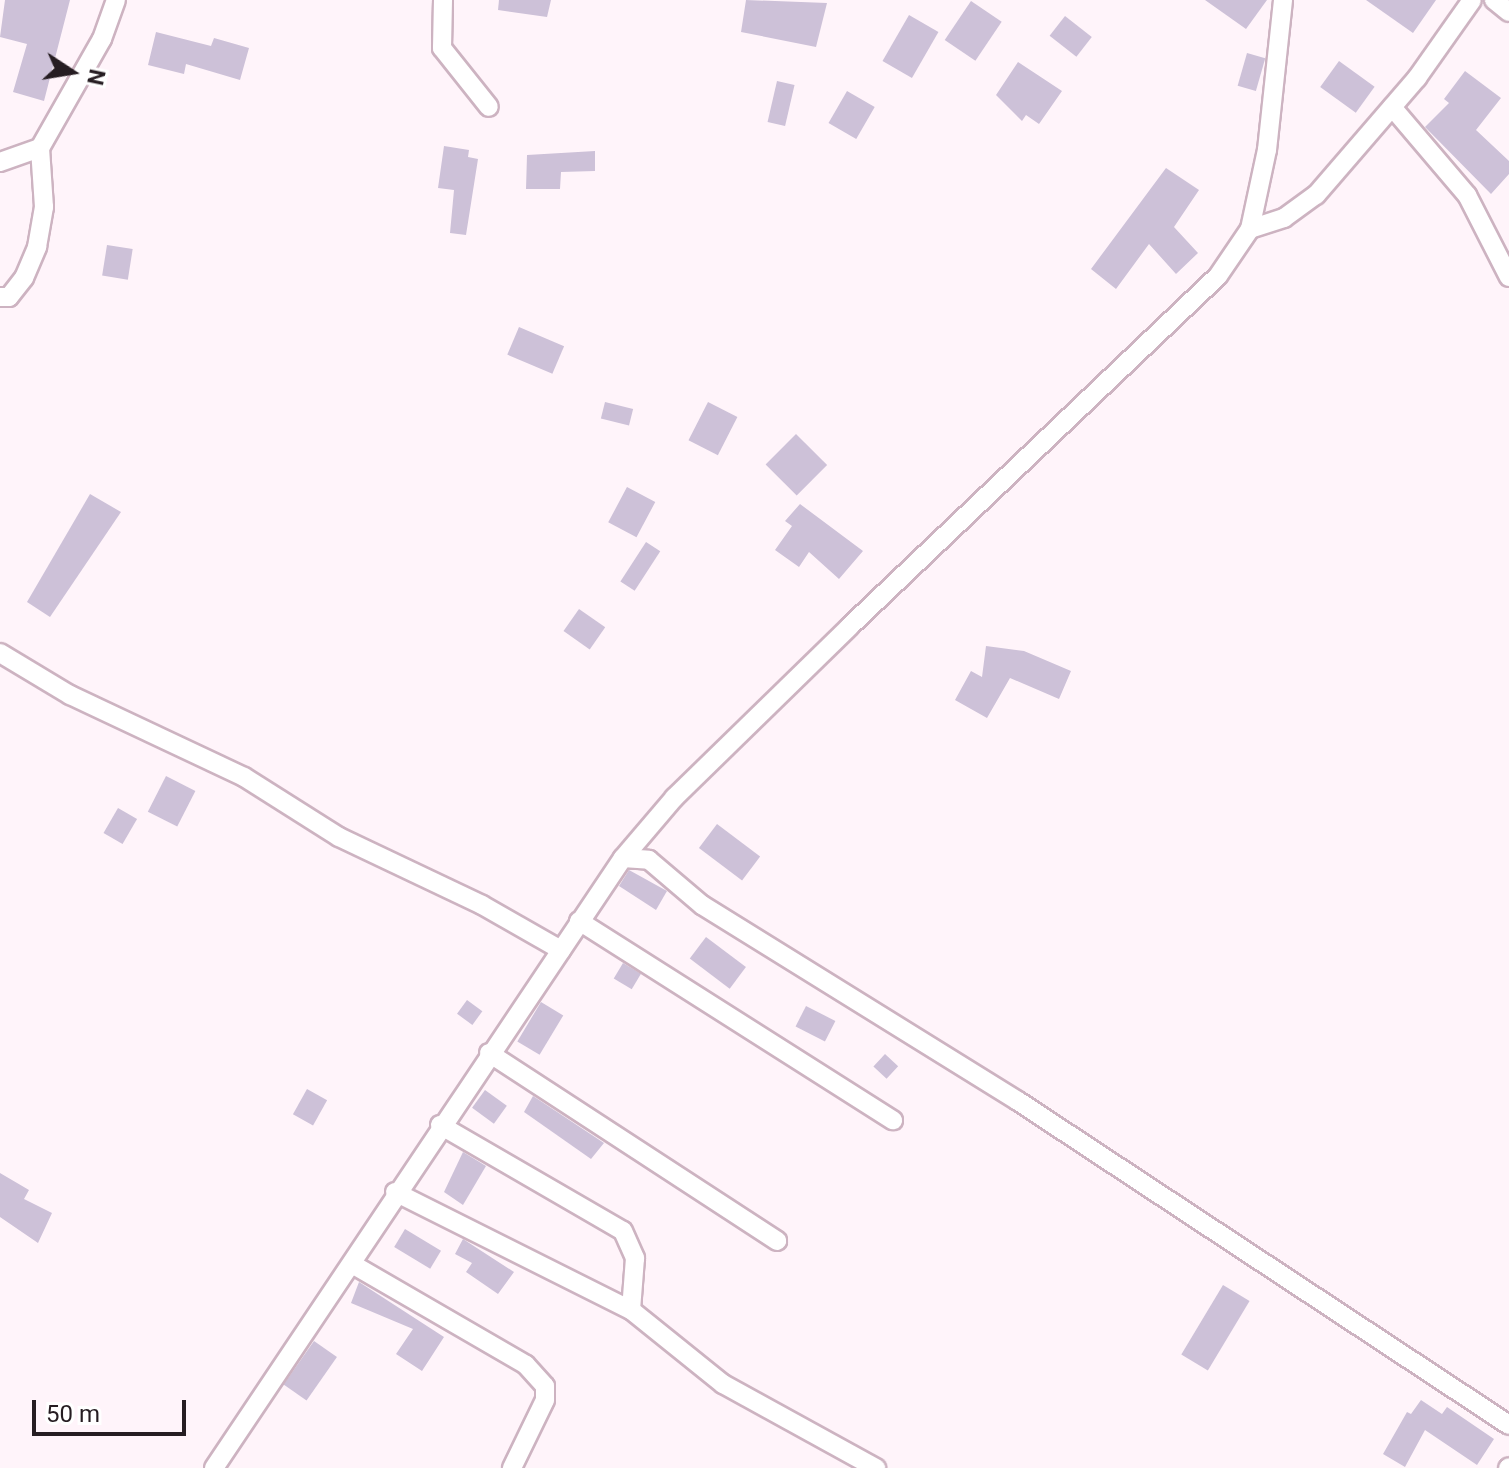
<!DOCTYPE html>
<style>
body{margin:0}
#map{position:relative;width:1509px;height:1468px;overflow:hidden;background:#fff4fa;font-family:Roboto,sans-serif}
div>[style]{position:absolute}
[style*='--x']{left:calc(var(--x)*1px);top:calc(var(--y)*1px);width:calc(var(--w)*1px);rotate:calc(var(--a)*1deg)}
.building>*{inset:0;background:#cdc1d8;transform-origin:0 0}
.roads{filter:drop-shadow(2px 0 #cdb3c1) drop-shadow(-2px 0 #cdb3c1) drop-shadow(0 2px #cdb3c1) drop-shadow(0 -2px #cdb3c1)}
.minor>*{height:18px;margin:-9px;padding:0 9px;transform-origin:9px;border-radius:9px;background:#fff}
span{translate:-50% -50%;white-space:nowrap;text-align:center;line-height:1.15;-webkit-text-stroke:7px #fff;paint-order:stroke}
.north{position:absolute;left:32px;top:32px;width:80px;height:80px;-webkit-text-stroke:6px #fff;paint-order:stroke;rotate:102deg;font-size:22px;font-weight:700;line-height:32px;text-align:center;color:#261d22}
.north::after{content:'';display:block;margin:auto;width:28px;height:36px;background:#261d22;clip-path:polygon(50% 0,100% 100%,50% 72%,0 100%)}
.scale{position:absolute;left:32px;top:1400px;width:154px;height:36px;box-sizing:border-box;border:4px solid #261d22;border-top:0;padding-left:10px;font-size:24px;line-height:28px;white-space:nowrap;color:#261d22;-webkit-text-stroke:6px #fff;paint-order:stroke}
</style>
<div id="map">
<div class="building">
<div style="clip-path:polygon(5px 0,70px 0,44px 101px,13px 92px,27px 44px,0 37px)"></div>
<div style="clip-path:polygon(499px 0,551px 0,547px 17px,498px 10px)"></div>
<div style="clip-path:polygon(746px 0,827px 3px,816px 47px,741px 32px)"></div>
<div style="clip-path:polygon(1205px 0,1267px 0,1246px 29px)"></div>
<div style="clip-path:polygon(1366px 0,1436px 0,1413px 33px)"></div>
<div style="left:971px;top:1px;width:37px;height:47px;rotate:34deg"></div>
<div style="left:909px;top:15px;width:34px;height:53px;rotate:30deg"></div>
<div style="left:1065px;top:16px;width:34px;height:25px;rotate:38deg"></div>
<div style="clip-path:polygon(156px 32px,211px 46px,214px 38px,249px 48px,240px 80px,186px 64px,184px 74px,148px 65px)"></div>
<div style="left:1247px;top:53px;width:19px;height:34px;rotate:16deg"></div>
<div style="left:1339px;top:61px;width:44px;height:32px;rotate:36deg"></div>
<div style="clip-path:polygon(1018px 62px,1062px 91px,1039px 124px,1026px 115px,1022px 121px,996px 95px)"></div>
<div style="clip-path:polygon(1465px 71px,1501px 98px,1476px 130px,1509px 161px,1509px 174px,1491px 194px,1425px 127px,1449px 103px,1444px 99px)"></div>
<div style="left:777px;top:81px;width:18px;height:42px;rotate:13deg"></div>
<div style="left:847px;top:91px;width:32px;height:37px;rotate:30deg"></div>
<div style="clip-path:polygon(444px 146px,469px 150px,468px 157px,478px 159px,466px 235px,450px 233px,454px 190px,438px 188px)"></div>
<div style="clip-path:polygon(595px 151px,595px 171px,561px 172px,560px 189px,526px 189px,527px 155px)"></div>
<div style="clip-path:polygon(1166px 168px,1199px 190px,1174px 227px,1198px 253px,1176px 274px,1149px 244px,1116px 289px,1091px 269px)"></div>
<div style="left:107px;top:245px;width:26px;height:31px;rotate:9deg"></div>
<div style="left:519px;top:327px;width:49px;height:30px;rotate:23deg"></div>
<div style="left:605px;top:402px;width:29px;height:17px;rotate:14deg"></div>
<div style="left:708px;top:402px;width:33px;height:43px;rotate:27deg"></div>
<div style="left:796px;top:434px;width:44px;height:43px;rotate:45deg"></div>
<div style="left:627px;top:487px;width:32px;height:40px;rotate:28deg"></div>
<div style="clip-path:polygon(90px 494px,121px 512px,50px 617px,27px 602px)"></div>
<div style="clip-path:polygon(800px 504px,863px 551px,839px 579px,809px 552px,799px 567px,775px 550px,792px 526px,785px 521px)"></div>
<div style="left:646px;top:542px;width:17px;height:47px;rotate:33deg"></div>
<div style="left:579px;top:609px;width:32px;height:27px;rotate:35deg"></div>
<div style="clip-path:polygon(986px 646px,1024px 651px,1071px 671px,1059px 699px,1010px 678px,987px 718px,955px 700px,971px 671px,982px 677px)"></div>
<div style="left:166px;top:776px;width:33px;height:40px;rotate:27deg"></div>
<div style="left:118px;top:808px;width:22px;height:29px;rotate:30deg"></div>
<div style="left:717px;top:824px;width:54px;height:30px;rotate:37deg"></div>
<div style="clip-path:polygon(629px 870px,667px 891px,656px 910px,619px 886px)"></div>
<div style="left:706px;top:937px;width:50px;height:27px;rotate:37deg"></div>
<div style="left:623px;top:963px;width:21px;height:18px;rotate:31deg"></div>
<div style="left:467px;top:1000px;width:19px;height:17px;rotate:36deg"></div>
<div style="left:541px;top:1002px;width:26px;height:46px;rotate:31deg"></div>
<div style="left:806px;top:1006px;width:33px;height:23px;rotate:27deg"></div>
<div style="left:885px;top:1054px;width:18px;height:17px;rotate:43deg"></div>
<div style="left:307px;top:1089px;width:23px;height:29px;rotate:29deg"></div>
<div style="left:485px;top:1090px;width:27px;height:22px;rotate:36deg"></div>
<div style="clip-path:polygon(533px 1096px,604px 1143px,591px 1159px,524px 1112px)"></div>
<div style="clip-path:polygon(463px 1152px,486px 1166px,463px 1205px,444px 1192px)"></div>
<div style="clip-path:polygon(0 1173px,29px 1190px,24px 1199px,52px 1213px,38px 1243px,0 1217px)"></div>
<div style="left:405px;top:1229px;width:42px;height:21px;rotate:31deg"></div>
<div style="clip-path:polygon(463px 1239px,514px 1272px,498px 1294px,466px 1272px,472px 1263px,455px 1254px)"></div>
<div style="clip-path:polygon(359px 1282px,444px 1337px,422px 1371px,396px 1354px,413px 1329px,351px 1303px)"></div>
<div style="left:1223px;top:1285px;width:31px;height:81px;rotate:31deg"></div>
<div style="left:314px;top:1341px;width:28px;height:53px;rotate:35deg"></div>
<div style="clip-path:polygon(1421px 1400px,1442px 1414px,1447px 1407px,1494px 1439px,1477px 1465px,1425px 1430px,1405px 1467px,1383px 1454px,1407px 1412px,1411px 1414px)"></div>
</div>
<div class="roads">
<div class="minor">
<div style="--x:443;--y:0;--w:48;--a:91.2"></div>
<div style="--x:442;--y:48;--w:75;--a:51.5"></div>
<div style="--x:1494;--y:0;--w:19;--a:39"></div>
<div style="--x:1392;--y:107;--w:116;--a:49.6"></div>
<div style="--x:1467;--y:195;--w:92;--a:62.9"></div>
<div style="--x:0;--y:162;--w:42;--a:-19.3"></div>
<div style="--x:40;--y:148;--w:125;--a:-60.4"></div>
<div style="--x:102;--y:39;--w:41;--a:-70.3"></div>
<div style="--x:1250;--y:229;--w:36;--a:-18"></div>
<div style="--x:1284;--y:218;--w:39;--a:-36"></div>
<div style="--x:1316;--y:195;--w:155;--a:-49.2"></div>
<div style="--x:1417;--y:78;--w:95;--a:-54.8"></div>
<div style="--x:0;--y:297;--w:9;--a:0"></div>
<div style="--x:9;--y:297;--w:24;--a:-52"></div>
<div style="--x:24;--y:278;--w:34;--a:-67"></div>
<div style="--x:37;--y:247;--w:41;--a:-80.1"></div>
<div style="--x:44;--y:207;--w:59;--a:-93.9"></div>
<div style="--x:0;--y:653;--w:82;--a:31"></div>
<div style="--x:70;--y:695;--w:192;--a:25.2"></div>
<div style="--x:244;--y:777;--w:112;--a:32.3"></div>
<div style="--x:339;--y:837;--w:158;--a:25.4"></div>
<div style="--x:482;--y:905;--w:91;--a:29.7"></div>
<div style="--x:623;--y:858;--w:26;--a:4"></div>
<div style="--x:649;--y:860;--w:70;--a:40.3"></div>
<div style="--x:702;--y:905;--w:372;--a:31.8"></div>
<div style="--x:1018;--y:1101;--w:588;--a:33.42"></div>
<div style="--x:579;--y:921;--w:372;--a:32.4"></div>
<div style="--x:489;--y:1053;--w:344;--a:33.1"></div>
<div style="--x:440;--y:1125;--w:211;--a:30.1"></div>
<div style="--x:623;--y:1231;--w:30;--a:66"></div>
<div style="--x:635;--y:1258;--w:52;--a:94.4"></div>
<div style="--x:395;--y:1192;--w:264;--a:26.6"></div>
<div style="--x:631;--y:1310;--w:118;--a:38.8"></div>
<div style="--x:723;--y:1384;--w:175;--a:28.8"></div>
<div style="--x:352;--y:1264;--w:201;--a:30.1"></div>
<div style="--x:526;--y:1365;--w:28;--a:48"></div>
<div style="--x:545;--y:1386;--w:14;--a:90"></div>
<div style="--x:545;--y:1400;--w:76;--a:115.9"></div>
<div style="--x:214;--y:1468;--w:734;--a:-56.16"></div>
<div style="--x:623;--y:858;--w:79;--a:-49.6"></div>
<div style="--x:674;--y:798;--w:245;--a:-44.3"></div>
<div style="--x:849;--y:627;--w:509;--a:-43.57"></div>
<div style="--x:1218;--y:276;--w:57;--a:-55.8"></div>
<div style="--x:1250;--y:229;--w:81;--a:-77.9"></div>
<div style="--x:1267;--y:150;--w:151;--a:-83.9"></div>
<div style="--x:1508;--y:1468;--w:1;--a:-45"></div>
</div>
</div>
<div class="north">N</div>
<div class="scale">50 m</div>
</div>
